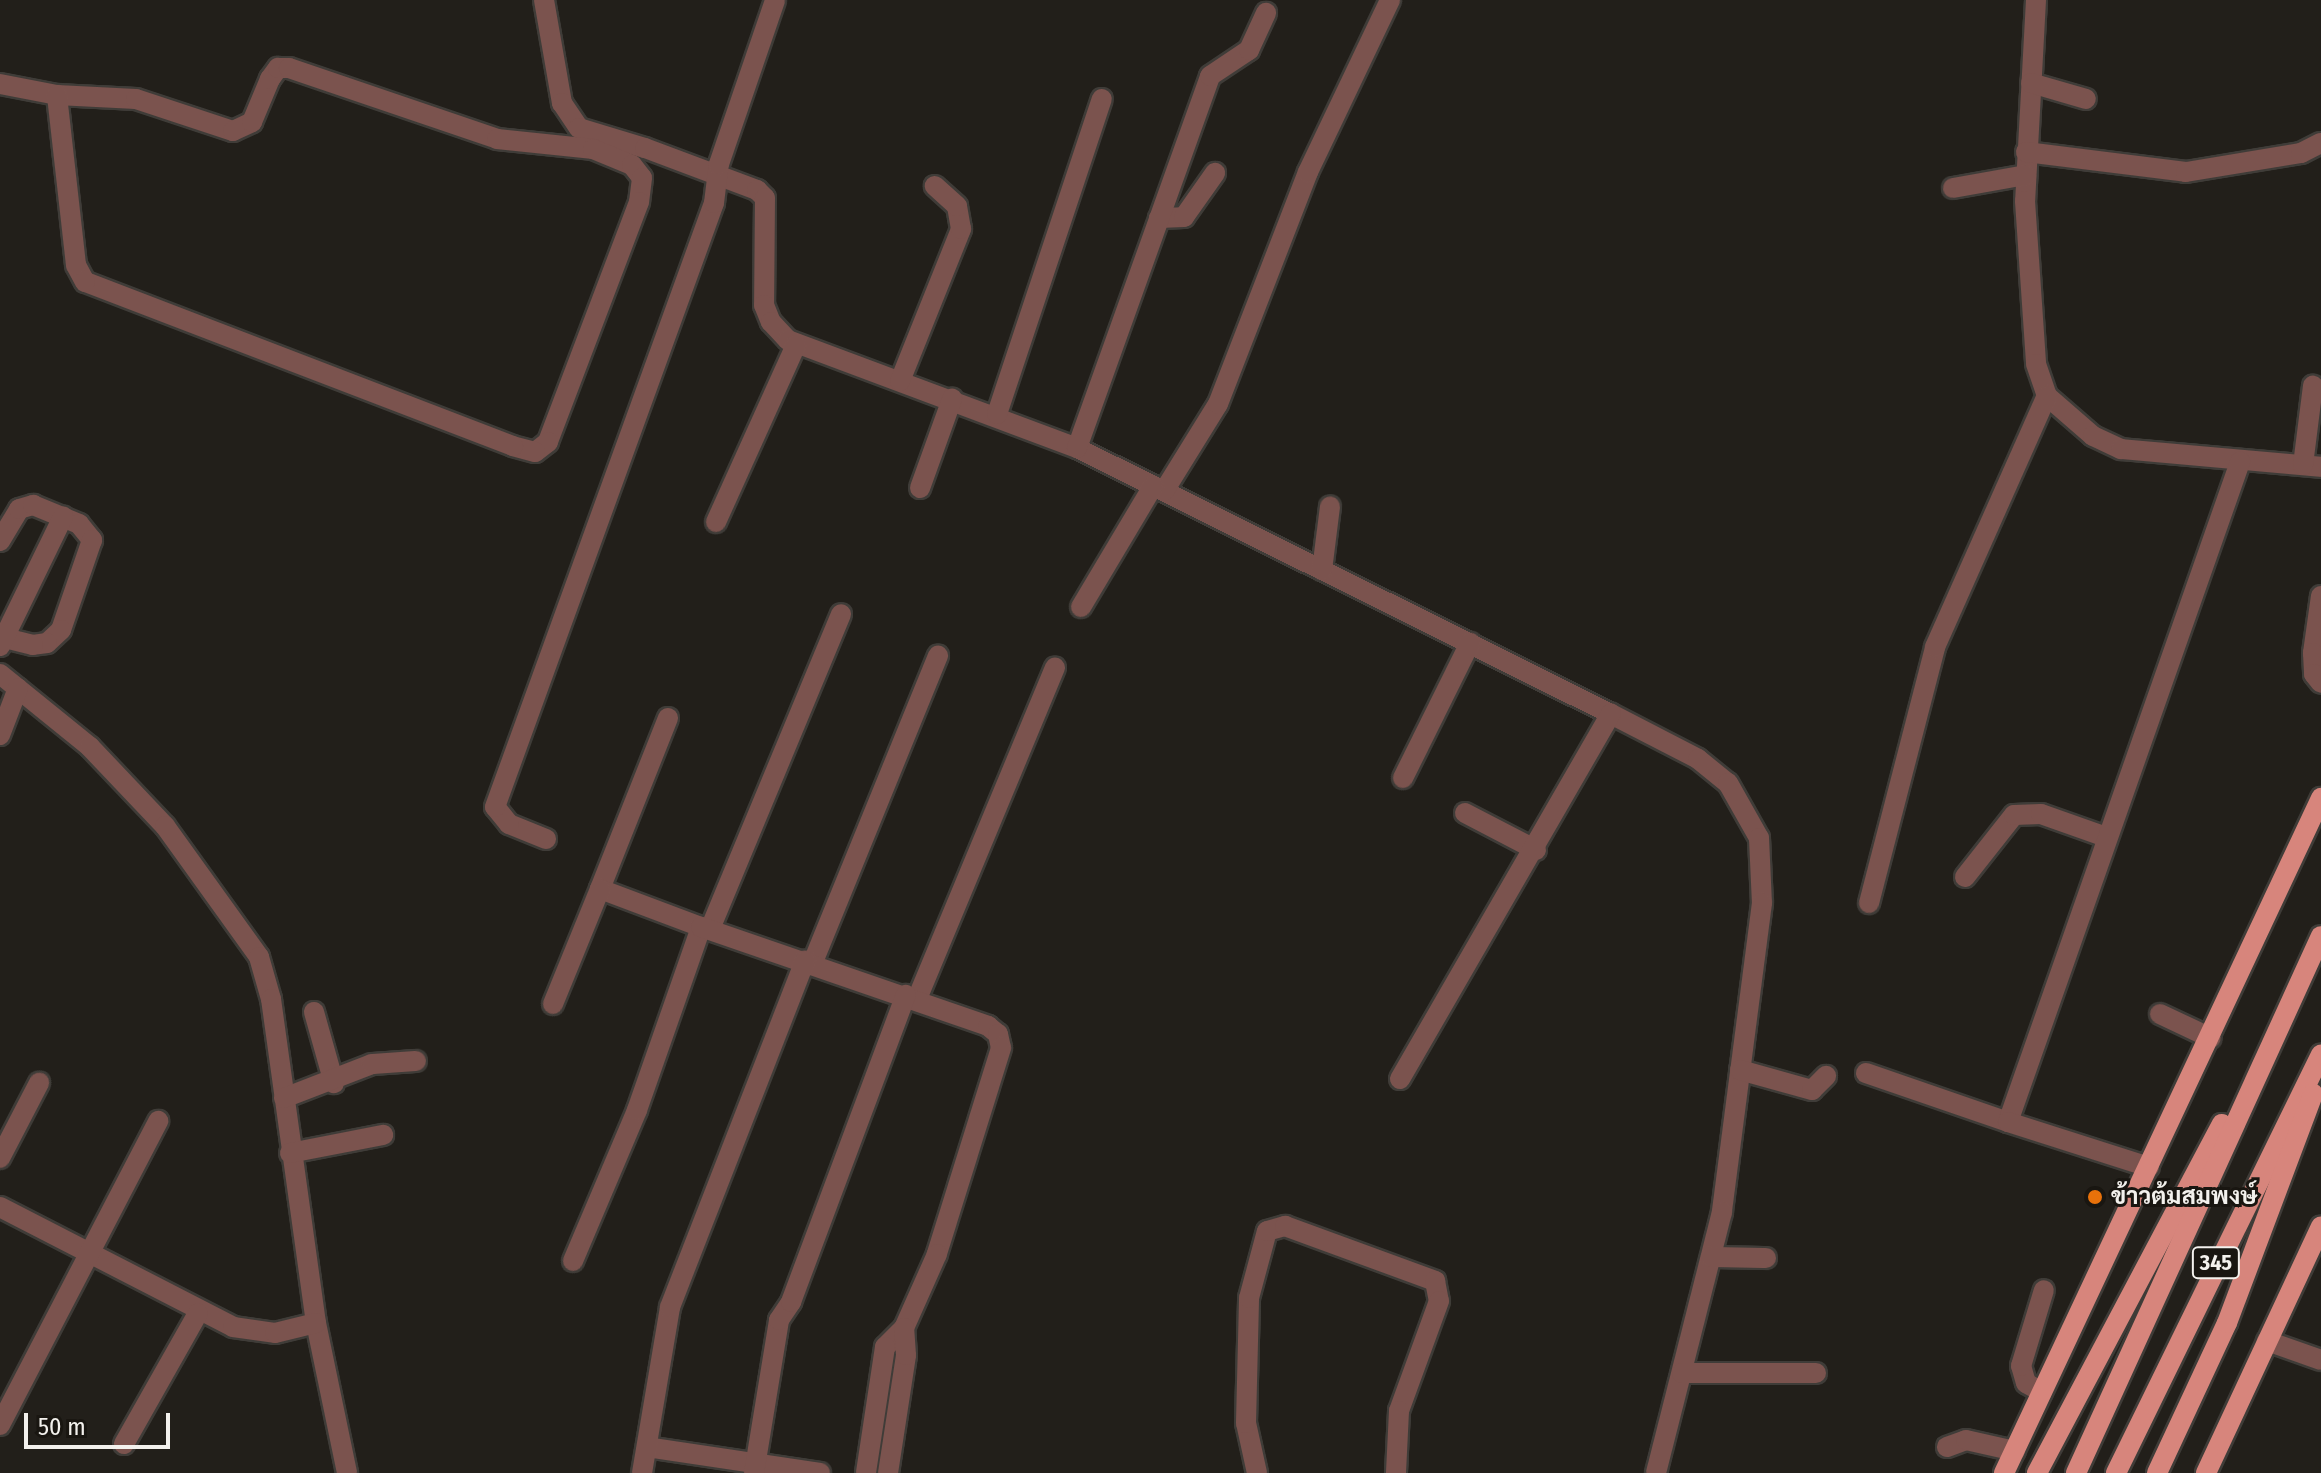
<!DOCTYPE html>
<meta charset="utf-8">
<style>
body{margin:0}
#map{position:relative;width:2321px;height:1473px;overflow:hidden;background:#221f1a;font-family:"Fira Sans Condensed",Sarabun,sans-serif}
div>[style]{position:absolute}
[style*='--x']{left:calc(var(--x)*1px);top:calc(var(--y)*1px);width:calc(var(--w)*1px);rotate:calc(var(--a)*1deg)}
.roads{filter:drop-shadow(2px 0 #3f3c38) drop-shadow(-2px 0 #3f3c38) drop-shadow(0 2px #3f3c38) drop-shadow(0 -2px #3f3c38)}
.minor>*{height:20px;margin:-10px;padding:0 10px;transform-origin:10px;border-radius:10px;background:#7b534e}
.major>*{height:20px;margin:-10px;padding:0 10px;transform-origin:10px;border-radius:10px;background:#d7857c}
.dots>*{width:22px;height:22px;translate:-50% -50%;box-sizing:border-box;border:4px solid #191611;border-radius:50%}
span{translate:-50% -50%;white-space:nowrap;text-align:center;line-height:1.15;-webkit-text-stroke:6px #191611;paint-order:stroke}
.shield-label span{padding:2px 6px;background:#191611;border:2px solid;border-radius:6px;-webkit-text-stroke-width:0}
.shield-label{font-size:22px;color:#f3f1ed;font-weight:700}
.poi-label{font-size:24px;color:#f3f1ed;font-weight:700}
.left{translate:0 -50%;text-align:left}
.scale{position:absolute;left:24px;top:1413px;width:146px;height:36px;box-sizing:border-box;border:4px solid #f3f1ed;border-top:0;padding-left:10px;font-size:24px;line-height:28px;white-space:nowrap;color:#f3f1ed;-webkit-text-stroke:6px #191611;paint-order:stroke}
</style>
<div id="map">
<div class="roads">
<div class="minor">
<div style="--x:544;--y:0;--w:105;--a:80.1"></div>
<div style="--x:562;--y:103;--w:30;--a:56"></div>
<div style="--x:579;--y:128;--w:69;--a:16.9"></div>
<div style="--x:645;--y:148;--w:120;--a:20.6"></div>
<div style="--x:757;--y:190;--w:11;--a:45"></div>
<div style="--x:765;--y:198;--w:107;--a:90.5"></div>
<div style="--x:764;--y:305;--w:18;--a:68"></div>
<div style="--x:771;--y:322;--w:25;--a:47"></div>
<div style="--x:788;--y:340;--w:309;--a:20.5"></div>
<div style="--x:1077;--y:448;--w:597;--a:26.48"></div>
<div style="--x:1611;--y:714;--w:98;--a:27.3"></div>
<div style="--x:1698;--y:759;--w:38;--a:39"></div>
<div style="--x:1728;--y:783;--w:63;--a:60.6"></div>
<div style="--x:1759;--y:838;--w:65;--a:87.4"></div>
<div style="--x:1762;--y:903;--w:312;--a:97.4"></div>
<div style="--x:1722;--y:1212;--w:269;--a:104.2"></div>
<div style="--x:2036;--y:0;--w:201;--a:93.1"></div>
<div style="--x:2025;--y:201;--w:163;--a:86.1"></div>
<div style="--x:2036;--y:364;--w:34;--a:71"></div>
<div style="--x:2047;--y:396;--w:61;--a:41"></div>
<div style="--x:2093;--y:436;--w:31;--a:25"></div>
<div style="--x:2121;--y:449;--w:201;--a:5.1"></div>
<div style="--x:2031;--y:83;--w:57;--a:16.2"></div>
<div style="--x:0;--y:84;--w:58;--a:10.9"></div>
<div style="--x:57;--y:95;--w:79;--a:2.9"></div>
<div style="--x:136;--y:99;--w:102;--a:18.3"></div>
<div style="--x:233;--y:131;--w:21;--a:-25"></div>
<div style="--x:252;--y:122;--w:47;--a:-67.3"></div>
<div style="--x:270;--y:79;--w:14;--a:-54"></div>
<div style="--x:278;--y:68;--w:11;--a:0"></div>
<div style="--x:289;--y:68;--w:220;--a:18.8"></div>
<div style="--x:497;--y:139;--w:97;--a:5.9"></div>
<div style="--x:593;--y:149;--w:42;--a:22.3"></div>
<div style="--x:632;--y:165;--w:16;--a:52"></div>
<div style="--x:642;--y:178;--w:24;--a:97"></div>
<div style="--x:639;--y:202;--w:257;--a:110.8"></div>
<div style="--x:548;--y:442;--w:16;--a:142"></div>
<div style="--x:535;--y:452;--w:23;--a:-165"></div>
<div style="--x:513;--y:446;--w:458;--a:-159"></div>
<div style="--x:85;--y:282;--w:19;--a:-118"></div>
<div style="--x:76;--y:265;--w:171;--a:-96.4"></div>
<div style="--x:2026;--y:152;--w:161;--a:7.1"></div>
<div style="--x:2186;--y:172;--w:117;--a:-9.4"></div>
<div style="--x:2301;--y:153;--w:22;--a:-27"></div>
<div style="--x:1953;--y:188;--w:74;--a:-10.1"></div>
<div style="--x:1159;--y:218;--w:25;--a:-2"></div>
<div style="--x:1184;--y:217;--w:54;--a:-54.8"></div>
<div style="--x:900;--y:381;--w:164;--a:-68.1"></div>
<div style="--x:961;--y:229;--w:23;--a:-100"></div>
<div style="--x:957;--y:206;--w:30;--a:-138"></div>
<div style="--x:997;--y:414;--w:332;--a:-71.6"></div>
<div style="--x:1077;--y:448;--w:395;--a:-70.3"></div>
<div style="--x:1210;--y:76;--w:47;--a:-33.7"></div>
<div style="--x:1249;--y:50;--w:41;--a:-65.3"></div>
<div style="--x:2303;--y:465;--w:80;--a:-82.8"></div>
<div style="--x:920;--y:488;--w:95;--a:-70.2"></div>
<div style="--x:1164;--y:491;--w:102;--a:-58.2"></div>
<div style="--x:1218;--y:404;--w:249;--a:-68.8"></div>
<div style="--x:1308;--y:172;--w:191;--a:-64.5"></div>
<div style="--x:716;--y:522;--w:194;--a:-65.7"></div>
<div style="--x:0;--y:541;--w:37;--a:-59"></div>
<div style="--x:19;--y:509;--w:15;--a:-16"></div>
<div style="--x:33;--y:505;--w:50;--a:22.4"></div>
<div style="--x:79;--y:524;--w:21;--a:51"></div>
<div style="--x:92;--y:540;--w:95;--a:109"></div>
<div style="--x:61;--y:630;--w:19;--a:137"></div>
<div style="--x:47;--y:643;--w:14;--a:172"></div>
<div style="--x:33;--y:645;--w:29;--a:-166"></div>
<div style="--x:1322;--y:570;--w:64;--a:-82.8"></div>
<div style="--x:2321;--y:596;--w:58;--a:98"></div>
<div style="--x:2313;--y:653;--w:21;--a:87"></div>
<div style="--x:2314;--y:674;--w:11;--a:52"></div>
<div style="--x:1081;--y:607;--w:141;--a:-59.2"></div>
<div style="--x:0;--y:646;--w:144;--a:-64"></div>
<div style="--x:0;--y:674;--w:116;--a:39"></div>
<div style="--x:90;--y:747;--w:109;--a:46.5"></div>
<div style="--x:165;--y:826;--w:161;--a:54.3"></div>
<div style="--x:259;--y:957;--w:44;--a:74.1"></div>
<div style="--x:271;--y:999;--w:327;--a:82.1"></div>
<div style="--x:316;--y:1323;--w:153;--a:78.3"></div>
<div style="--x:668;--y:718;--w:184;--a:111.7"></div>
<div style="--x:600;--y:889;--w:108;--a:20.6"></div>
<div style="--x:0;--y:735;--w:50;--a:-69"></div>
<div style="--x:1403;--y:778;--w:151;--a:-63.6"></div>
<div style="--x:1465;--y:813;--w:80;--a:27.5"></div>
<div style="--x:546;--y:839;--w:40;--a:-158"></div>
<div style="--x:509;--y:824;--w:22;--a:-129"></div>
<div style="--x:495;--y:807;--w:642;--a:-70.07"></div>
<div style="--x:714;--y:203;--w:39;--a:-83"></div>
<div style="--x:719;--y:164;--w:173;--a:-71.1"></div>
<div style="--x:1965;--y:877;--w:79;--a:-51.7"></div>
<div style="--x:2014;--y:815;--w:27;--a:-2"></div>
<div style="--x:2041;--y:814;--w:69;--a:19.5"></div>
<div style="--x:1869;--y:903;--w:264;--a:-75.5"></div>
<div style="--x:1935;--y:647;--w:275;--a:-66"></div>
<div style="--x:710;--y:929;--w:341;--a:-67.4"></div>
<div style="--x:813;--y:962;--w:331;--a:-67.8"></div>
<div style="--x:917;--y:999;--w:359;--a:-67.4"></div>
<div style="--x:553;--y:1004;--w:124;--a:-67.8"></div>
<div style="--x:314;--y:1012;--w:74;--a:74.3"></div>
<div style="--x:2160;--y:1014;--w:56;--a:25.2"></div>
<div style="--x:1740;--y:1070;--w:75;--a:15.5"></div>
<div style="--x:1812;--y:1090;--w:20;--a:-45"></div>
<div style="--x:1866;--y:1073;--w:150;--a:19"></div>
<div style="--x:2008;--y:1122;--w:700;--a:-70.63"></div>
<div style="--x:1400;--y:1079;--w:422;--a:-60"></div>
<div style="--x:284;--y:1098;--w:94;--a:-21.1"></div>
<div style="--x:372;--y:1064;--w:44;--a:-3.9"></div>
<div style="--x:2008;--y:1122;--w:148;--a:17.7"></div>
<div style="--x:290;--y:1153;--w:95;--a:-11"></div>
<div style="--x:0;--y:1158;--w:85;--a:-62.5"></div>
<div style="--x:0;--y:1207;--w:262;--a:27.2"></div>
<div style="--x:233;--y:1327;--w:42;--a:8.1"></div>
<div style="--x:275;--y:1333;--w:42;--a:-13.7"></div>
<div style="--x:1711;--y:1257;--w:55;--a:1"></div>
<div style="--x:573;--y:1261;--w:164;--a:-67"></div>
<div style="--x:637;--y:1110;--w:194;--a:-70.7"></div>
<div style="--x:701;--y:927;--w:304;--a:19"></div>
<div style="--x:988;--y:1026;--w:13;--a:39"></div>
<div style="--x:998;--y:1034;--w:14;--a:78"></div>
<div style="--x:1001;--y:1048;--w:216;--a:107.3"></div>
<div style="--x:937;--y:1254;--w:81;--a:114"></div>
<div style="--x:904;--y:1328;--w:27;--a:135"></div>
<div style="--x:885;--y:1347;--w:127;--a:98.6"></div>
<div style="--x:2267;--y:1341;--w:57;--a:19.4"></div>
<div style="--x:1682;--y:1373;--w:134;--a:0"></div>
<div style="--x:2042;--y:1392;--w:18;--a:-151"></div>
<div style="--x:2026;--y:1383;--w:18;--a:-106"></div>
<div style="--x:2021;--y:1366;--w:79;--a:-73.2"></div>
<div style="--x:0;--y:1425;--w:343;--a:-62.5"></div>
<div style="--x:124;--y:1444;--w:150;--a:-60.5"></div>
<div style="--x:647;--y:1447;--w:175;--a:8.5"></div>
<div style="--x:1947;--y:1447;--w:20;--a:-20"></div>
<div style="--x:1966;--y:1440;--w:50;--a:12.7"></div>
<div style="--x:642;--y:1473;--w:168;--a:-80.4"></div>
<div style="--x:670;--y:1307;--w:372;--a:-68.7"></div>
<div style="--x:754;--y:1473;--w:155;--a:-80.7"></div>
<div style="--x:779;--y:1320;--w:22;--a:-56"></div>
<div style="--x:791;--y:1302;--w:328;--a:-69.5"></div>
<div style="--x:888;--y:1473;--w:119;--a:-81.3"></div>
<div style="--x:906;--y:1355;--w:27;--a:-94"></div>
<div style="--x:1257;--y:1473;--w:51;--a:-102.4"></div>
<div style="--x:1246;--y:1423;--w:125;--a:-88.6"></div>
<div style="--x:1249;--y:1298;--w:69;--a:-75"></div>
<div style="--x:1267;--y:1231;--w:19;--a:-16"></div>
<div style="--x:1285;--y:1226;--w:160;--a:20.1"></div>
<div style="--x:1435;--y:1281;--w:20;--a:79"></div>
<div style="--x:1439;--y:1301;--w:117;--a:110"></div>
<div style="--x:1399;--y:1411;--w:62;--a:92.8"></div>
</div>
<div class="major">
<div style="--x:2004;--y:1473;--w:746;--a:-64.84"></div>
<div style="--x:2037;--y:1473;--w:395;--a:-62.1"></div>
<div style="--x:2076;--y:1473;--w:590;--a:-65.48"></div>
<div style="--x:2116;--y:1473;--w:466;--a:-63.9"></div>
<div style="--x:2157;--y:1473;--w:166;--a:-65"></div>
<div style="--x:2227;--y:1323;--w:245;--a:-69.4"></div>
<div style="--x:2206;--y:1473;--w:272;--a:-65"></div>
</div>
</div>
<div class="dots">
<div style="left:2095px;top:1197px;background:#e8710a"></div>
</div>
<div class="shield-label">
<span style="left:2216px;top:1263px">345</span>
</div>
<div class="poi-label">
<span class="left" style="left:2111px;top:1197px">ข้าวต้มสมพงษ์</span>
</div>
<div class="scale">50 m</div>
</div>
